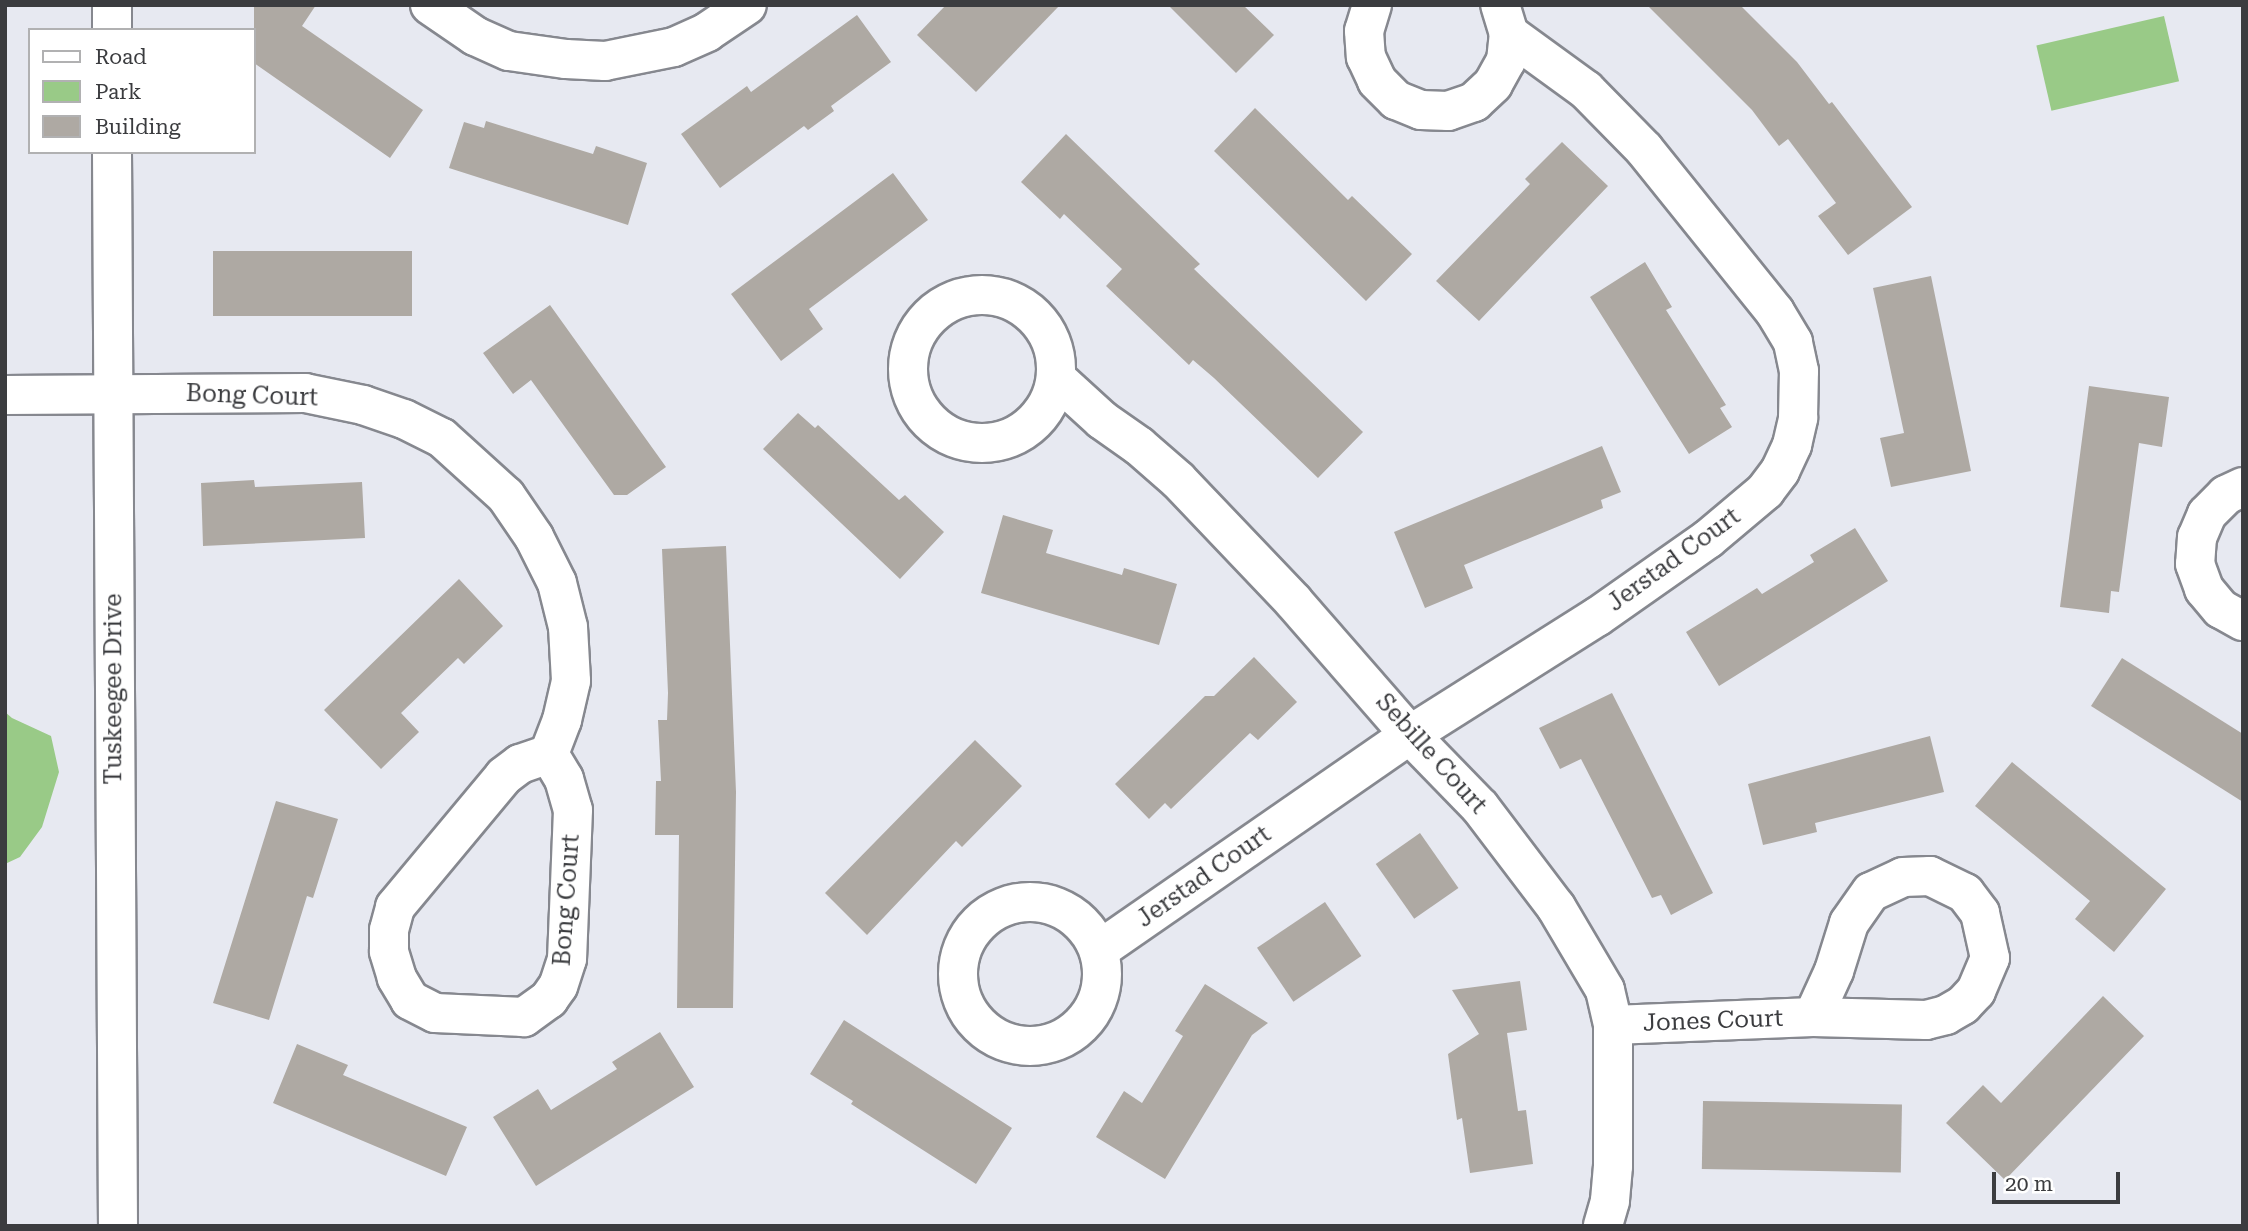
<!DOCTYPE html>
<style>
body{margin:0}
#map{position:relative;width:2248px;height:1231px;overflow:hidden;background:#e7e9f1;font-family:"Roboto Serif",serif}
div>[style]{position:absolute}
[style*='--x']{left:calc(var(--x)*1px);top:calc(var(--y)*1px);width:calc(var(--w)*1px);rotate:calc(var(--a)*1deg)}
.green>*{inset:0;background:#99ca87;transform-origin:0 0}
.building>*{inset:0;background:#aea9a3;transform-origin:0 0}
.roads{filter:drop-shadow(2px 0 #86888f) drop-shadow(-2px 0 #86888f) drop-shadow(0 2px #86888f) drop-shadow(0 -2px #86888f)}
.minor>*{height:38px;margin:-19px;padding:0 19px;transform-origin:19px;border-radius:19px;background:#fff}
.minor>.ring{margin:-19px;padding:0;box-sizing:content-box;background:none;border:38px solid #fff;border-radius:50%}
span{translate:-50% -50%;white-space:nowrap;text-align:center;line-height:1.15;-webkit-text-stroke:6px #fff;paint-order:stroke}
.street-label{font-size:24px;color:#3b3c3f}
.frame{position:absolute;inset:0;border:7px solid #3b3c3f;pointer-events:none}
.legend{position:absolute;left:28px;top:28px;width:228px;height:126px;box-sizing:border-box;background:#fff;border:2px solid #b1b1b2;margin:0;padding:9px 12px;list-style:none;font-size:21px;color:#3b3c3f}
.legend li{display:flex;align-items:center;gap:14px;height:35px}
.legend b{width:35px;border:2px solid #b1b1b2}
.scale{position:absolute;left:1992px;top:1172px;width:128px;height:32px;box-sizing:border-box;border:4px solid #3b3c3f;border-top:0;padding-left:9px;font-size:21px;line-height:24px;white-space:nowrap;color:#3b3c3f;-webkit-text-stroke:5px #fff;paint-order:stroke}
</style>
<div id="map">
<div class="green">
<div style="left:2164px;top:16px;width:67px;height:131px;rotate:77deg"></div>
<div style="clip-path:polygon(5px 712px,12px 718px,51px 736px,59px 772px,42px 827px,20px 857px,5px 864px)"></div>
</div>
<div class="building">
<div style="clip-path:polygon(254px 5px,316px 5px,302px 26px,423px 110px,390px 158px,254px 63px)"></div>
<div style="clip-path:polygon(946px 5px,1060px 5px,976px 92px,917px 35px)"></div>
<div style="clip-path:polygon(1168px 5px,1243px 5px,1274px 35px,1236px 73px)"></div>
<div style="clip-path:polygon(1647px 5px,1740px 5px,1797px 62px,1829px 104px,1832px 102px,1912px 207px,1848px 255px,1818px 216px,1836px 203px,1788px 139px,1779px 146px,1752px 110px)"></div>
<div style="clip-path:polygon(857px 15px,891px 62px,831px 106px,834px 111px,808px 130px,804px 126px,720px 188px,681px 134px,747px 86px,751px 92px)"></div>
<div style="clip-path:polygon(1255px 108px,1348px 200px,1352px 196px,1412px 254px,1366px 301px,1214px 151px)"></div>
<div style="clip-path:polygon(486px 121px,593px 154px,596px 146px,647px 163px,628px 225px,449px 168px,464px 122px,484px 128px)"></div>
<div style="clip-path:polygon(1066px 134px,1200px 264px,1194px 269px,1363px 432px,1318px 478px,1214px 378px,1193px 360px,1189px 365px,1106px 286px,1122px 269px,1064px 214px,1060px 219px,1021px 182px)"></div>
<div style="clip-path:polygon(1562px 142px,1608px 186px,1479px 321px,1436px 281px,1530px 184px,1525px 179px)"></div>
<div style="clip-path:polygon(893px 173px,928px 220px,809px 309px,823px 329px,781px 361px,731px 294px)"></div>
<div style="left:213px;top:251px;width:199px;height:65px"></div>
<div style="clip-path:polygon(1645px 262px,1672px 307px,1666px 310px,1726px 405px,1720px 408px,1732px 427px,1689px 454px,1590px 297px)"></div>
<div style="clip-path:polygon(1931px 276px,1971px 471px,1891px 487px,1880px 438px,1904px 433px,1873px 288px)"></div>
<div style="clip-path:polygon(550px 305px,666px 467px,627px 495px,614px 495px,531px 380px,513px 394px,483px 353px)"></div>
<div style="clip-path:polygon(2089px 386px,2169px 397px,2162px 447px,2139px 443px,2119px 592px,2111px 591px,2109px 613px,2060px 607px)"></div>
<div style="clip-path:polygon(798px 413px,815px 428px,818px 425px,899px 500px,905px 495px,944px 532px,900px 579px,763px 449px)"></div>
<div style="clip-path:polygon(1602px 446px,1621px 492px,1601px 500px,1603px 508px,1464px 565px,1473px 588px,1425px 608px,1394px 532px)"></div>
<div style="clip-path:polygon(254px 480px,255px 487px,362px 482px,365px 538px,203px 546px,201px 483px)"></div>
<div style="clip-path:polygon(1003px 515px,1053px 530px,1046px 553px,1122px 575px,1124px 568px,1177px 584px,1159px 645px,981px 593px)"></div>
<div style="clip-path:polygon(1855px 528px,1888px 581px,1719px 686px,1686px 632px,1757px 588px,1762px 594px,1814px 562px,1810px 555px)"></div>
<div style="clip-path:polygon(726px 546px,736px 792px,733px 1008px,677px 1008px,679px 835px,655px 835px,656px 781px,661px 781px,658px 720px,667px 720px,668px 693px,662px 549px)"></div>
<div style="clip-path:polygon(459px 579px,503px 626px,464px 664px,458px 658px,401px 713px,419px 732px,381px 769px,324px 710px)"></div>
<div style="clip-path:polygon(1254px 657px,1297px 702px,1258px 740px,1250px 733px,1171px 809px,1165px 803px,1149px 819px,1115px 784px,1205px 696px,1214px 696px)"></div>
<div style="clip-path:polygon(2122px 658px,2243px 734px,2243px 802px,2091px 706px)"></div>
<div style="clip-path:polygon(1612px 693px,1713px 893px,1671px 915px,1661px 895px,1652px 898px,1581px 759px,1560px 769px,1539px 728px)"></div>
<div style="clip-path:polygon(1930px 736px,1944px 792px,1815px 823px,1817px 832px,1763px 845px,1748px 784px)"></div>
<div style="clip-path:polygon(975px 740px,1022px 786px,962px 847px,956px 841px,867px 935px,825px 893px)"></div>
<div style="clip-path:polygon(2012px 762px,2166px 889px,2114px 952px,2075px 919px,2090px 901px,1975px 806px)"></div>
<div style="clip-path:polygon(276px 801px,338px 819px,313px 898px,307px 896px,269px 1020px,213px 1003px)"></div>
<div style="left:1420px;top:833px;width:67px;height:54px;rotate:55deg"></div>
<div style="left:1325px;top:902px;width:65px;height:82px;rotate:56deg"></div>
<div style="clip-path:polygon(1520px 981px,1527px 1030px,1507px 1033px,1518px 1111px,1526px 1110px,1533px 1164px,1470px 1173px,1462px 1118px,1457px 1120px,1448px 1054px,1479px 1034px,1452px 990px)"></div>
<div style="clip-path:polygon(1205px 984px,1268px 1023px,1252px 1035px,1165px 1179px,1096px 1137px,1124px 1091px,1142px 1103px,1183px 1036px,1175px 1031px)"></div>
<div style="clip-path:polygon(2103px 996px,2144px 1036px,2005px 1180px,1946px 1123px,1983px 1085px,2001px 1103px)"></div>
<div style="clip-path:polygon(844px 1020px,1012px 1128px,976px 1184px,851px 1104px,853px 1101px,810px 1074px)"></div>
<div style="clip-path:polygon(660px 1032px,694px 1087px,536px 1186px,493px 1117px,538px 1089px,551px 1110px,617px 1069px,612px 1062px)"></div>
<div style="clip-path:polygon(297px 1044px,348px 1065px,343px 1075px,467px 1127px,446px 1176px,273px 1103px)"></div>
<div style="left:1703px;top:1101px;width:199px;height:68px;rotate:1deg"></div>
</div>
<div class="roads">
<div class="minor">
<div style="--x:430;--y:5;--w:55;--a:34.6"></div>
<div style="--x:475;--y:36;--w:37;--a:24"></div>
<div style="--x:509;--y:51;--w:58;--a:8"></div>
<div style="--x:566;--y:59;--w:39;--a:3"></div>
<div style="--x:605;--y:61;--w:70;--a:-11.5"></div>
<div style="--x:674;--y:47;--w:36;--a:-24"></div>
<div style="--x:707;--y:32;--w:48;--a:-34"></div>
<div style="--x:1372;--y:5;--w:27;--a:107"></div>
<div style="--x:1364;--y:31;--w:26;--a:86"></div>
<div style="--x:1366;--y:57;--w:26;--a:65"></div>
<div style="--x:1377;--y:81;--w:27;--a:45"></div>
<div style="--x:1396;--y:100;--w:27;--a:22"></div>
<div style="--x:1421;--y:110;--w:27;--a:2"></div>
<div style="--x:1448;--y:111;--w:28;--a:-19"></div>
<div style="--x:1474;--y:102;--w:26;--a:-43"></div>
<div style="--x:1493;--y:84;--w:26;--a:-61"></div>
<div style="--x:1506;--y:61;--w:27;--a:-84"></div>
<div style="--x:1509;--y:34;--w:30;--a:-107"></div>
<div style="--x:112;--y:30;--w:25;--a:-90"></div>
<div style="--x:112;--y:152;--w:1074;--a:89.68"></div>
<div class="ring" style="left:908px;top:295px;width:110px;height:110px"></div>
<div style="--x:1056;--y:378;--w:62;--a:42.4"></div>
<div style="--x:1102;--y:420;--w:45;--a:35.1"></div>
<div style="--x:1139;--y:446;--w:52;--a:41.1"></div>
<div style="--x:1178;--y:480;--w:168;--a:46.4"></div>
<div style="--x:1294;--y:602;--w:176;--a:48.9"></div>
<div style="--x:1410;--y:735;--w:100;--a:45.8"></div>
<div style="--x:1480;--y:807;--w:126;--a:52.8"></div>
<div style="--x:1556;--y:907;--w:96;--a:59.4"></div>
<div style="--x:1605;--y:990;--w:36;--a:77"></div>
<div style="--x:1613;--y:1025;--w:141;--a:90"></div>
<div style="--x:1613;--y:1166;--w:35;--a:95"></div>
<div style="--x:1610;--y:1201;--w:26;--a:106"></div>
<div style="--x:5;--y:395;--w:300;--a:-0.4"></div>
<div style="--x:305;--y:393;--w:59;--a:11.7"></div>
<div style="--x:363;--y:405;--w:43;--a:18.9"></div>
<div style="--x:404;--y:419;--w:42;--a:26.6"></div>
<div style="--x:442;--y:438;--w:86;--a:42.2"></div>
<div style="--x:506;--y:496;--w:50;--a:55.7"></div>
<div style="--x:534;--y:537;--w:51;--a:63.4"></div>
<div style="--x:557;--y:583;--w:45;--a:76"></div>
<div style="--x:568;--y:627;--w:54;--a:86.8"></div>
<div style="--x:571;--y:681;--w:40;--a:103"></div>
<div style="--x:562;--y:720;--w:36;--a:111"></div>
<div style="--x:2243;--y:487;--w:19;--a:155"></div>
<div style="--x:2226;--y:495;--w:27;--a:135"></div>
<div style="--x:2207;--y:514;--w:25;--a:113"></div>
<div style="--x:2197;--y:537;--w:27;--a:94"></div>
<div style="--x:2195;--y:564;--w:27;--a:70"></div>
<div style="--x:2204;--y:589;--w:26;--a:50"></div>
<div style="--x:2221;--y:609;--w:25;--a:29"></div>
<div style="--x:549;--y:754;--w:29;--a:59"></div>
<div style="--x:564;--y:779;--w:32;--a:74"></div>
<div style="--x:573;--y:810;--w:149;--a:92.3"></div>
<div style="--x:567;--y:959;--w:28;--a:108"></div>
<div style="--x:558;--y:986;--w:16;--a:125"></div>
<div style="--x:549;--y:999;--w:31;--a:144"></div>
<div style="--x:524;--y:1017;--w:89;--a:-177.4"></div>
<div style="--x:435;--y:1013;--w:28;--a:-153"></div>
<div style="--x:410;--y:1000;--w:26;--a:-121"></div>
<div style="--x:397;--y:978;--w:28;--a:-107"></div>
<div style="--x:389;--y:951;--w:21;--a:-90"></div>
<div style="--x:389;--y:930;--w:24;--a:-75"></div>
<div style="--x:395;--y:907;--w:170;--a:-50.2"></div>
<div style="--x:504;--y:776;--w:20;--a:-37"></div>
<div style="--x:520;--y:764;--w:31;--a:-19"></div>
<div style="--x:1930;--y:876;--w:39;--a:26"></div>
<div style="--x:1965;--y:893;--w:25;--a:53"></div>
<div style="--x:1980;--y:913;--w:46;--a:77.5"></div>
<div style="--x:1990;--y:958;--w:36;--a:113"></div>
<div style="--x:1976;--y:991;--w:19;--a:133"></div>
<div style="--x:1963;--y:1005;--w:20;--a:150"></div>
<div style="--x:1946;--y:1015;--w:21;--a:166"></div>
<div style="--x:1926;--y:1020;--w:113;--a:-178.5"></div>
<div style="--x:1813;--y:1017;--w:51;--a:-65.5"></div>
<div style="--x:1834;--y:971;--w:50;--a:-72.6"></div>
<div style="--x:1849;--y:923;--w:38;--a:-55"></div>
<div style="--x:1871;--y:892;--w:35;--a:-25"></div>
<div style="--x:1903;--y:877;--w:27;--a:-2"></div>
<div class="ring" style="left:958px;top:902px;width:106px;height:106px"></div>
<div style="--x:1099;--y:950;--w:378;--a:-34.7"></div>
<div style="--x:1410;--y:735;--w:221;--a:-32.3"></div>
<div style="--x:1597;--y:617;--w:136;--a:-35.1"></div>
<div style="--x:1708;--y:539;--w:75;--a:-40.1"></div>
<div style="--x:1765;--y:491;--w:25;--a:-53"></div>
<div style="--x:1780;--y:471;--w:29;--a:-65"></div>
<div style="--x:1792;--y:445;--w:28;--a:-77"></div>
<div style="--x:1798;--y:418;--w:47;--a:-88.8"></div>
<div style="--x:1799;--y:371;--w:30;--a:-102"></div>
<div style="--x:1793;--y:342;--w:35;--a:-121"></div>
<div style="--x:1775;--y:312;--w:209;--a:-128.8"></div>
<div style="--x:1644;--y:149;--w:83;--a:-134.5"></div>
<div style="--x:1586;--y:90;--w:95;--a:-144"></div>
<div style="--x:1613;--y:1025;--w:200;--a:-2.3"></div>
</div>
</div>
<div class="street-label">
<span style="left:252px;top:396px;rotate:2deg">Bong Court</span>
<span style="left:1674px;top:560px;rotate:-36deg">Jerstad Court</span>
<span style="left:114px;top:689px;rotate:-90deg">Tuskeegee Drive</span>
<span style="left:1431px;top:754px;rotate:48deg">Sebille Court</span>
<span style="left:1204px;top:877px;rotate:-35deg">Jerstad Court</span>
<span style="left:567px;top:900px;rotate:-86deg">Bong Court</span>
<span style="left:1713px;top:1021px;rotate:-2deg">Jones Court</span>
</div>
<div class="frame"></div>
<ul class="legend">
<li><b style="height:9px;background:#fff"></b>Road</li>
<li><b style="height:19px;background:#99ca87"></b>Park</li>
<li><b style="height:19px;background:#aea9a3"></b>Building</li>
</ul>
<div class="scale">20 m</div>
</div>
